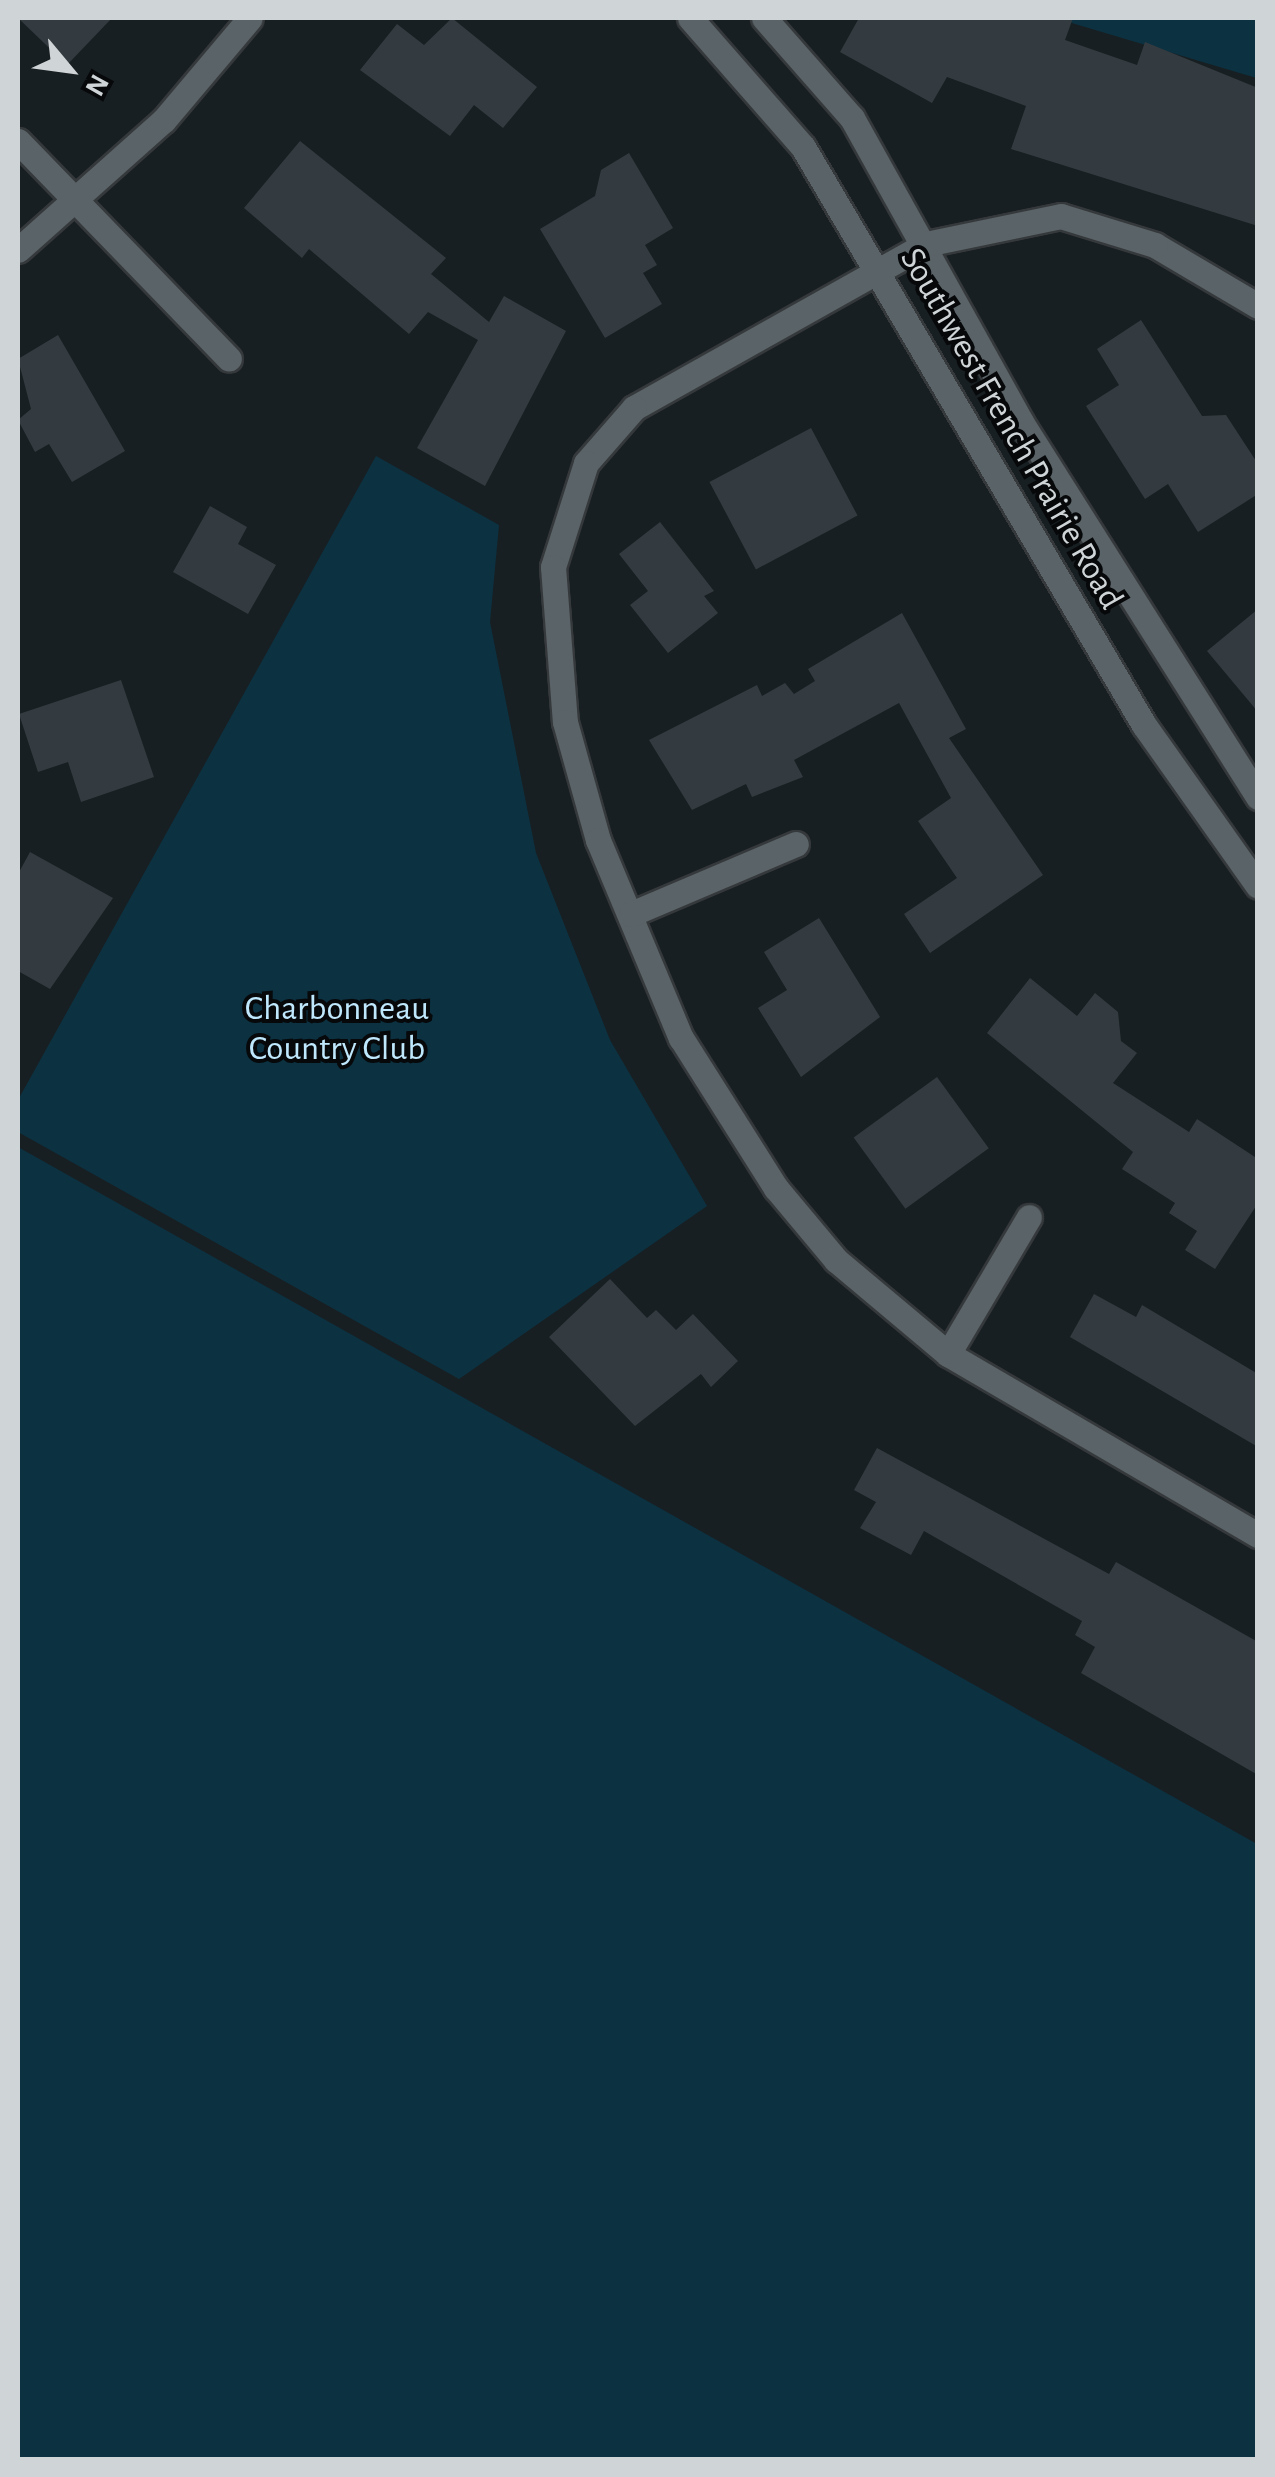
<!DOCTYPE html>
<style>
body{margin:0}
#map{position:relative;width:1275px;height:2477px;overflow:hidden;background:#181f22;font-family:"Alegreya Sans",sans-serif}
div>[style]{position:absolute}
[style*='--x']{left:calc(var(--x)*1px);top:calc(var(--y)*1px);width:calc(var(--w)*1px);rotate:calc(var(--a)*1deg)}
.green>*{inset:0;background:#0c3242}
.building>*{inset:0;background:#343b40;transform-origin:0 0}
.roads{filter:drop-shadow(2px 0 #35393c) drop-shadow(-2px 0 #35393c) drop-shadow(0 2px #35393c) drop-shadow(0 -2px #35393c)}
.minor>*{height:25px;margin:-12.5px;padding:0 12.5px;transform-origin:12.5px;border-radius:12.5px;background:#5a6367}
span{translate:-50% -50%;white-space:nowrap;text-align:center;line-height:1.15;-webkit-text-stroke:8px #06080a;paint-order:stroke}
.street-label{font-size:35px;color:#cfd4d6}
.park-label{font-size:35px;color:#bfe8fd}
.frame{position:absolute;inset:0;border:20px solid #cfd4d6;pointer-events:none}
.north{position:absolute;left:20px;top:20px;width:100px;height:100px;-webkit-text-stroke:8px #06080a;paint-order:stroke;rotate:119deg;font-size:28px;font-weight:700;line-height:40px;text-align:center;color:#cfd4d6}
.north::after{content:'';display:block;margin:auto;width:35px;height:45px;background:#cfd4d6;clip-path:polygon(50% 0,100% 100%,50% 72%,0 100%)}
</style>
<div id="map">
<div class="green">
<div style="clip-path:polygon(1055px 18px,1257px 18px,1257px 78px,1243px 74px)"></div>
<div style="clip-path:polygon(376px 456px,499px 525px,490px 622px,536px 853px,610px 1040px,707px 1206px,459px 1379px,18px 1132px,18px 1100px)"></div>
<div style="clip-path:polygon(18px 1147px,1257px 1844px,1257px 2459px,18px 2459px)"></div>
</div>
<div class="building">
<div style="clip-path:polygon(18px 18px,112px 18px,67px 65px)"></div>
<div style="clip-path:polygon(452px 18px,537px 87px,503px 128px,474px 105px,450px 136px,360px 70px,397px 24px,424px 45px)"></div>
<div style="clip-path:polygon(859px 18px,1073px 18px,1065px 40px,1137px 65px,1145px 42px,1258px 88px,1258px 226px,1011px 149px,1026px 106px,947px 77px,932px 103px,840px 52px)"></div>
<div style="clip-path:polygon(300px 141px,446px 258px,431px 274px,489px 322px,504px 296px,566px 331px,485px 486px,417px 448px,478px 340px,428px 312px,409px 334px,309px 249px,302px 258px,244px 208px)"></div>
<div style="clip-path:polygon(629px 153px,673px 228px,645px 245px,657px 265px,643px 273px,662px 304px,605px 338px,540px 229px,595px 196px,601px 170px)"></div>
<div style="clip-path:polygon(1141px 320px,1202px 416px,1226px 415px,1258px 464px,1258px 494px,1198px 532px,1168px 484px,1145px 499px,1086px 406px,1119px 385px,1097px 349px)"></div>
<div style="clip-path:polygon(58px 335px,125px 451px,72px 482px,49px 444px,35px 452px,18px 420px,31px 409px,18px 359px)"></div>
<div style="left:811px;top:428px;width:99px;height:115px;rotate:62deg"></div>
<div style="clip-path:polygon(210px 506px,247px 527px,238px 544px,276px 565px,248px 614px,173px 572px)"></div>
<div style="clip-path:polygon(660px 522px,714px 591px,704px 596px,718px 613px,668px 653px,630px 605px,648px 591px,619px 554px)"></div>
<div style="clip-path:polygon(1258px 609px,1258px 712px,1207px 651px)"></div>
<div style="clip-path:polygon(902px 613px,966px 729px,949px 738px,1043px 875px,930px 953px,904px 914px,957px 878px,918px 821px,951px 798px,899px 703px,794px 760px,803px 777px,752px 797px,746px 784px,692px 810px,649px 740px,757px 685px,762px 696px,785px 683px,794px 694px,815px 681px,808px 669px)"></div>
<div style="clip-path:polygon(121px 680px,154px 777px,81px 802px,68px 762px,38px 772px,19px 714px)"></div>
<div style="clip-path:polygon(30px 852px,113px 898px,50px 989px,18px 971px,18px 874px)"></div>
<div style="clip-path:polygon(819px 918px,880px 1017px,801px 1077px,758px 1008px,787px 990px,764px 952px)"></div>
<div style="clip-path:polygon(1030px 978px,1077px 1016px,1095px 993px,1118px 1012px,1121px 1041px,1137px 1053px,1113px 1083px,1189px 1132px,1197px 1119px,1258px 1159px,1258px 1203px,1215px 1269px,1185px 1250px,1197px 1231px,1169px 1213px,1175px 1203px,1122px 1169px,1133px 1152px,987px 1033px)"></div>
<div style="left:937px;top:1077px;width:88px;height:103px;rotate:54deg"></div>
<div style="clip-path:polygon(610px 1279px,647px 1318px,656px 1310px,676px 1330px,693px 1314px,738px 1361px,711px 1387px,701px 1374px,635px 1426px,549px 1337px)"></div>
<div style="clip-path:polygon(1094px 1294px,1136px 1317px,1142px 1305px,1258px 1374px,1258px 1447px,1070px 1337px)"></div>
<div style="clip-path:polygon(877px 1448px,1109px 1574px,1116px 1562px,1258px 1642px,1258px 1775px,1081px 1673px,1095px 1647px,1075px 1635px,1082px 1621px,924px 1531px,911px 1555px,860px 1528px,876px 1502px,854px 1490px)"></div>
</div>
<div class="roads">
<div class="minor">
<div style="--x:690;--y:18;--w:171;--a:48.8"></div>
<div style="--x:803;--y:147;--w:671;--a:59.46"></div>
<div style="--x:1144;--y:725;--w:197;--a:54.7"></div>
<div style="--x:764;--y:18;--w:133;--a:48.7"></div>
<div style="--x:852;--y:118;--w:348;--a:60.9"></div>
<div style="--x:1021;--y:422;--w:444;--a:57.7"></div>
<div style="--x:18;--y:141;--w:303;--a:45.9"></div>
<div style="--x:18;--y:250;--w:195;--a:-41.7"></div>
<div style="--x:164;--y:120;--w:133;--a:-49.9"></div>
<div style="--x:1258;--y:306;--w:120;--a:-149.4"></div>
<div style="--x:1155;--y:245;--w:98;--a:-162.9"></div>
<div style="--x:1061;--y:216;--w:138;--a:168.3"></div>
<div style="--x:926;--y:244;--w:335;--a:150.7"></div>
<div style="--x:634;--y:408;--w:73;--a:131.1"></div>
<div style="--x:586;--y:463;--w:109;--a:107.6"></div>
<div style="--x:553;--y:567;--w:155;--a:85.6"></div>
<div style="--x:565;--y:722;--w:123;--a:74.4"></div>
<div style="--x:598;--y:840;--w:215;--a:67.3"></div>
<div style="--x:681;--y:1038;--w:178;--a:57.7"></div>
<div style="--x:776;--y:1188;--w:94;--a:50.2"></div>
<div style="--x:836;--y:1260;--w:146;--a:40"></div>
<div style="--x:948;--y:1354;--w:359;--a:30.3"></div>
<div style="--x:631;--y:914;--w:179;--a:-23"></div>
<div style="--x:948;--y:1354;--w:159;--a:-59.4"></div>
</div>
</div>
<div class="street-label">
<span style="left:1011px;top:429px;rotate:60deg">Southwest French Prairie Road</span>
</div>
<div class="park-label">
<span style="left:337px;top:1029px">Charbonneau<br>Country Club</span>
</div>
<div class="frame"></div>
<div class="north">N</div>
</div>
